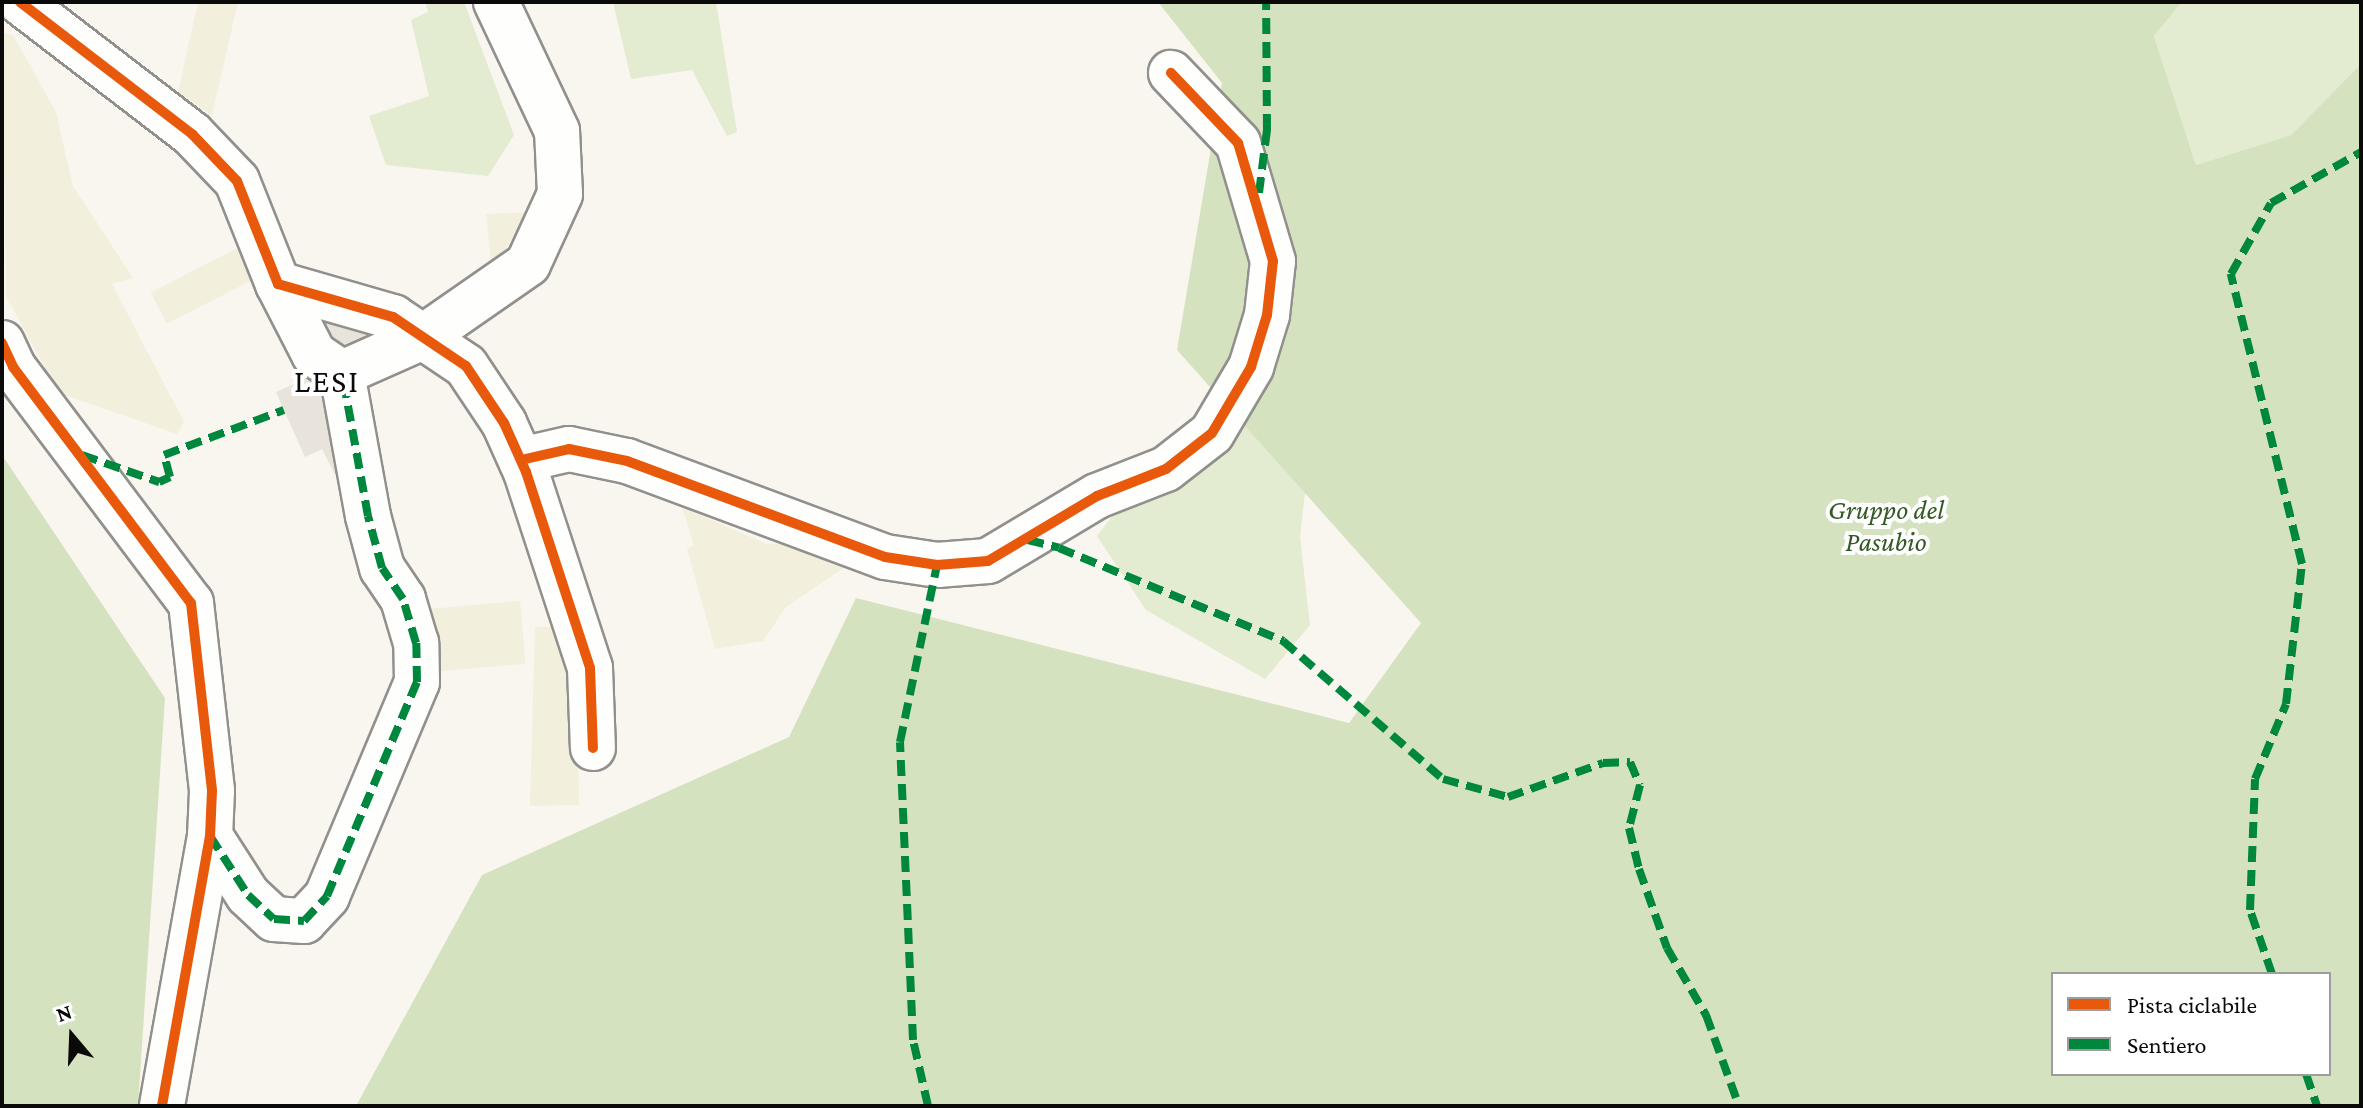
<!DOCTYPE html>
<style>
body{margin:0}
#map{position:relative;width:2363px;height:1108px;overflow:hidden;background:#f8f6ef;font-family:"Crimson Pro",serif}
div>[style]{position:absolute}
[style*='--x']{left:calc(var(--x)*1px);top:calc(var(--y)*1px);width:calc(var(--w)*1px);rotate:calc(var(--a)*1deg)}
.farmland>*{inset:0;background:#f3efdd;transform-origin:0 0}
.green>*{inset:0;background:#e3ebd1}
.forest>*{inset:0;background:#d5e2c0}
.plaza>*{inset:0;background:#e8e4db}
.roads{filter:drop-shadow(2px 0 #91908d) drop-shadow(-2px 0 #91908d) drop-shadow(0 2px #91908d) drop-shadow(0 -2px #91908d)}
.minor>*{height:44px;margin:-22px;padding:0 22px;transform-origin:22px;border-radius:22px;background:#fefefd}
.tertiary>*{height:44px;margin:-22px;padding:0 22px;transform-origin:22px;border-radius:22px;background:#fefefd}
.quiet>*{height:8px;margin-top:-4px;transform-origin:0;background:repeating-linear-gradient(90deg,#00873e 0 16px,transparent 0 24px)}
.cycleway>*{height:10px;margin:-5px;padding:0 5px;transform-origin:5px;border-radius:5px;background:#e8590c}
span{translate:-50% -50%;white-space:nowrap;text-align:center;line-height:1.15;-webkit-text-stroke:8px #fff;paint-order:stroke}
.park-label{font-size:28px;color:#345924;font-style:italic}
.quarter-label{font-size:32px;color:#0a0a0a;letter-spacing:2px}
.frame{position:absolute;inset:0;border:4px solid #0a0a0a;pointer-events:none}
.legend{position:absolute;left:2051px;top:972px;width:280px;height:104px;box-sizing:border-box;background:#fff;border:2px solid #9d9d9d;margin:0;padding:10px 14px;list-style:none;font-size:24px;color:#0a0a0a}
.legend li{display:flex;align-items:center;gap:16px;height:40px}
.legend b{width:40px;border:2px solid #9d9d9d}
.north{position:absolute;left:32px;top:996px;width:80px;height:80px;-webkit-text-stroke:6px #fff;paint-order:stroke;rotate:341deg;font-size:22px;font-weight:700;line-height:32px;text-align:center;color:#0a0a0a}
.north::after{content:'';display:block;margin:auto;width:28px;height:36px;background:#0a0a0a;clip-path:polygon(50% 0,100% 100%,50% 72%,0 100%)}
</style>
<div id="map">
<div class="farmland">
<div style="clip-path:polygon(198px 2px,238px 2px,212px 115px,178px 93px)"></div>
<div style="clip-path:polygon(2px 33px,13px 35px,56px 112px,73px 186px,133px 278px,112px 284px,184px 422px,177px 434px,59px 393px,6px 296px)"></div>
<div style="clip-path:polygon(529px 212px,492px 269px,486px 214px)"></div>
<div style="left:238px;top:248px;width:35px;height:98px;rotate:63deg"></div>
<div style="clip-path:polygon(682px 507px,767px 544px,805px 542px,848px 565px,786px 607px,763px 641px,715px 649px,687px 549px,694px 545px)"></div>
<div style="left:520px;top:601px;width:63px;height:100px;rotate:85deg"></div>
<div style="clip-path:polygon(567px 626px,577px 664px,579px 805px,530px 806px,535px 627px)"></div>
</div>
<div class="green">
<div style="clip-path:polygon(425px 2px,464px 2px,514px 135px,488px 176px,386px 165px,369px 116px,429px 96px,411px 20px,428px 12px)"></div>
<div style="clip-path:polygon(613px 2px,716px 2px,737px 132px,727px 136px,692px 70px,631px 79px)"></div>
<div style="clip-path:polygon(2182px 2px,2361px 2px,2361px 64px,2291px 135px,2196px 165px,2154px 36px)"></div>
<div style="clip-path:polygon(1241px 421px,1305px 493px,1300px 537px,1310px 625px,1265px 679px,1146px 610px,1097px 536px,1117px 510px)"></div>
</div>
<div class="forest">
<div style="clip-path:polygon(evenodd,1158px 2px,2182px 2px,2154px 36px,2196px 165px,2291px 135px,2361px 64px,2361px 1106px,356px 1106px,482px 875px,789px 737px,856px 598px,1349px 723px,1421px 623px,1177px 350px,1222px 83px,1158px 2px,2053px 974px,2329px 974px,2329px 1074px,2053px 1074px,2053px 974px)"></div>
<div style="clip-path:polygon(2px 455px,165px 698px,138px 1106px,2px 1106px)"></div>
</div>
<div class="plaza">
<div style="clip-path:polygon(299px 301px,392px 326px,344px 361px)"></div>
<div style="clip-path:polygon(312px 376px,342px 386px,360px 463px,335px 475px,322px 449px,305px 457px,276px 392px)"></div>
</div>
<div class="roads">
<div class="minor">
<div style="--x:20;--y:2;--w:217;--a:37.5"></div>
<div style="--x:192;--y:134;--w:65;--a:46.2"></div>
<div style="--x:237;--y:181;--w:111;--a:68.3"></div>
<div style="--x:278;--y:284;--w:120;--a:16"></div>
<div style="--x:393;--y:317;--w:88;--a:33.9"></div>
<div style="--x:466;--y:366;--w:69;--a:56.3"></div>
<div style="--x:504;--y:423;--w:54;--a:65.8"></div>
<div style="--x:526;--y:472;--w:206;--a:71.9"></div>
<div style="--x:590;--y:668;--w:80;--a:87.9"></div>
<div style="--x:278;--y:284;--w:79;--a:62.8"></div>
<div style="--x:314;--y:354;--w:34;--a:34"></div>
<div style="--x:342;--y:373;--w:89;--a:-24"></div>
<div style="--x:423;--y:337;--w:128;--a:-34.8"></div>
<div style="--x:528;--y:264;--w:77;--a:-65.4"></div>
<div style="--x:560;--y:194;--w:63;--a:-92.7"></div>
<div style="--x:557;--y:131;--w:143;--a:-115.3"></div>
<div style="--x:521;--y:460;--w:49;--a:-12.9"></div>
<div style="--x:569;--y:449;--w:59;--a:11.7"></div>
<div style="--x:627;--y:461;--w:275;--a:20.4"></div>
<div style="--x:885;--y:557;--w:53;--a:8.7"></div>
<div style="--x:937;--y:565;--w:51;--a:-4.5"></div>
<div style="--x:988;--y:561;--w:127;--a:-30.8"></div>
<div style="--x:1097;--y:496;--w:74;--a:-21.4"></div>
<div style="--x:1166;--y:469;--w:58;--a:-38"></div>
<div style="--x:1212;--y:433;--w:77;--a:-59.4"></div>
<div style="--x:1251;--y:367;--w:54;--a:-72.9"></div>
<div style="--x:1267;--y:315;--w:54;--a:-83.7"></div>
<div style="--x:1273;--y:261;--w:123;--a:-106.5"></div>
<div style="--x:1238;--y:143;--w:97;--a:-133.7"></div>
<div style="--x:210;--y:836;--w:70;--a:57.2"></div>
<div style="--x:248;--y:895;--w:35;--a:43"></div>
<div style="--x:274;--y:919;--w:30;--a:4"></div>
<div style="--x:304;--y:921;--w:34;--a:-47"></div>
<div style="--x:327;--y:896;--w:232;--a:-67.2"></div>
<div style="--x:417;--y:682;--w:39;--a:-91"></div>
<div style="--x:416;--y:643;--w:46;--a:-106.5"></div>
<div style="--x:403;--y:599;--w:37;--a:-124"></div>
<div style="--x:382;--y:568;--w:54;--a:-105.1"></div>
<div style="--x:368;--y:516;--w:145;--a:-100.3"></div>
</div>
<div class="tertiary">
<div style="--x:2;--y:343;--w:26;--a:65"></div>
<div style="--x:13;--y:367;--w:296;--a:53"></div>
<div style="--x:191;--y:603;--w:189;--a:83.6"></div>
<div style="--x:212;--y:791;--w:45;--a:92.5"></div>
<div style="--x:210;--y:836;--w:274;--a:100.1"></div>
</div>
</div>
<div class="quiet">
<div style="--x:1259;--y:193;--w:64;--a:-82.8"></div>
<div style="--x:1267;--y:130;--w:128;--a:-90.4"></div>
<div style="--x:82;--y:455;--w:82;--a:19.3"></div>
<div style="--x:159;--y:482;--w:12;--a:-24"></div>
<div style="--x:170;--y:477;--w:23;--a:-105"></div>
<div style="--x:164;--y:455;--w:128;--a:-20.6"></div>
<div style="--x:1028;--y:540;--w:32;--a:14"></div>
<div style="--x:1059;--y:548;--w:243;--a:22.5"></div>
<div style="--x:1283;--y:641;--w:211;--a:40.8"></div>
<div style="--x:1443;--y:779;--w:67;--a:15.5"></div>
<div style="--x:1508;--y:797;--w:101;--a:-19.7"></div>
<div style="--x:1603;--y:763;--w:27;--a:-2"></div>
<div style="--x:1630;--y:762;--w:25;--a:67"></div>
<div style="--x:1640;--y:785;--w:44;--a:104.3"></div>
<div style="--x:1629;--y:828;--w:42;--a:76.3"></div>
<div style="--x:1639;--y:869;--w:84;--a:70.5"></div>
<div style="--x:1667;--y:948;--w:78;--a:59.8"></div>
<div style="--x:1706;--y:1015;--w:97;--a:70.1"></div>
<div style="--x:210;--y:836;--w:70;--a:57.2"></div>
<div style="--x:248;--y:895;--w:35;--a:43"></div>
<div style="--x:274;--y:919;--w:30;--a:4"></div>
<div style="--x:304;--y:921;--w:34;--a:-47"></div>
<div style="--x:327;--y:896;--w:232;--a:-67.2"></div>
<div style="--x:417;--y:682;--w:39;--a:-91"></div>
<div style="--x:416;--y:643;--w:46;--a:-106.5"></div>
<div style="--x:403;--y:599;--w:37;--a:-124"></div>
<div style="--x:382;--y:568;--w:54;--a:-105.1"></div>
<div style="--x:368;--y:516;--w:145;--a:-100.3"></div>
<div style="--x:2272;--y:974;--w:68;--a:-109"></div>
<div style="--x:2250;--y:910;--w:131;--a:-87.8"></div>
<div style="--x:2255;--y:779;--w:81;--a:-67.5"></div>
<div style="--x:2286;--y:704;--w:141;--a:-83.5"></div>
<div style="--x:2302;--y:564;--w:299;--a:-103.8"></div>
<div style="--x:2231;--y:274;--w:81;--a:-60.6"></div>
<div style="--x:2271;--y:203;--w:103;--a:-29.5"></div>
<div style="--x:2306;--y:1074;--w:34;--a:71"></div>
<div style="--x:928;--y:1106;--w:68;--a:-102.8"></div>
<div style="--x:913;--y:1040;--w:298;--a:-92.5"></div>
<div style="--x:900;--y:742;--w:181;--a:-78.2"></div>
</div>
<div class="cycleway">
<div style="--x:20;--y:2;--w:217;--a:37.5"></div>
<div style="--x:192;--y:134;--w:65;--a:46.2"></div>
<div style="--x:237;--y:181;--w:111;--a:68.3"></div>
<div style="--x:278;--y:284;--w:120;--a:16"></div>
<div style="--x:393;--y:317;--w:88;--a:33.9"></div>
<div style="--x:466;--y:366;--w:69;--a:56.3"></div>
<div style="--x:504;--y:423;--w:54;--a:65.8"></div>
<div style="--x:526;--y:472;--w:206;--a:71.9"></div>
<div style="--x:590;--y:668;--w:80;--a:87.9"></div>
<div style="--x:2;--y:343;--w:26;--a:65"></div>
<div style="--x:13;--y:367;--w:296;--a:53"></div>
<div style="--x:191;--y:603;--w:189;--a:83.6"></div>
<div style="--x:212;--y:791;--w:45;--a:92.5"></div>
<div style="--x:210;--y:836;--w:274;--a:100.1"></div>
<div style="--x:521;--y:460;--w:49;--a:-12.9"></div>
<div style="--x:569;--y:449;--w:59;--a:11.7"></div>
<div style="--x:627;--y:461;--w:275;--a:20.4"></div>
<div style="--x:885;--y:557;--w:53;--a:8.7"></div>
<div style="--x:937;--y:565;--w:51;--a:-4.5"></div>
<div style="--x:988;--y:561;--w:127;--a:-30.8"></div>
<div style="--x:1097;--y:496;--w:74;--a:-21.4"></div>
<div style="--x:1166;--y:469;--w:58;--a:-38"></div>
<div style="--x:1212;--y:433;--w:77;--a:-59.4"></div>
<div style="--x:1251;--y:367;--w:54;--a:-72.9"></div>
<div style="--x:1267;--y:315;--w:54;--a:-83.7"></div>
<div style="--x:1273;--y:261;--w:123;--a:-106.5"></div>
<div style="--x:1238;--y:143;--w:97;--a:-133.7"></div>
</div>
<div class="park-label">
<span style="left:1886px;top:526px">Gruppo del<br>Pasubio</span>
</div>
<div class="quarter-label">
<span style="left:327px;top:381px">LESI</span>
</div>
<div class="frame"></div>
<ul class="legend">
<li><b style="height:10px;background:#e8590c"></b>Pista ciclabile</li>
<li><b style="height:10px;background:#00873e"></b>Sentiero</li>
</ul>
<div class="north">N</div>
</div>
